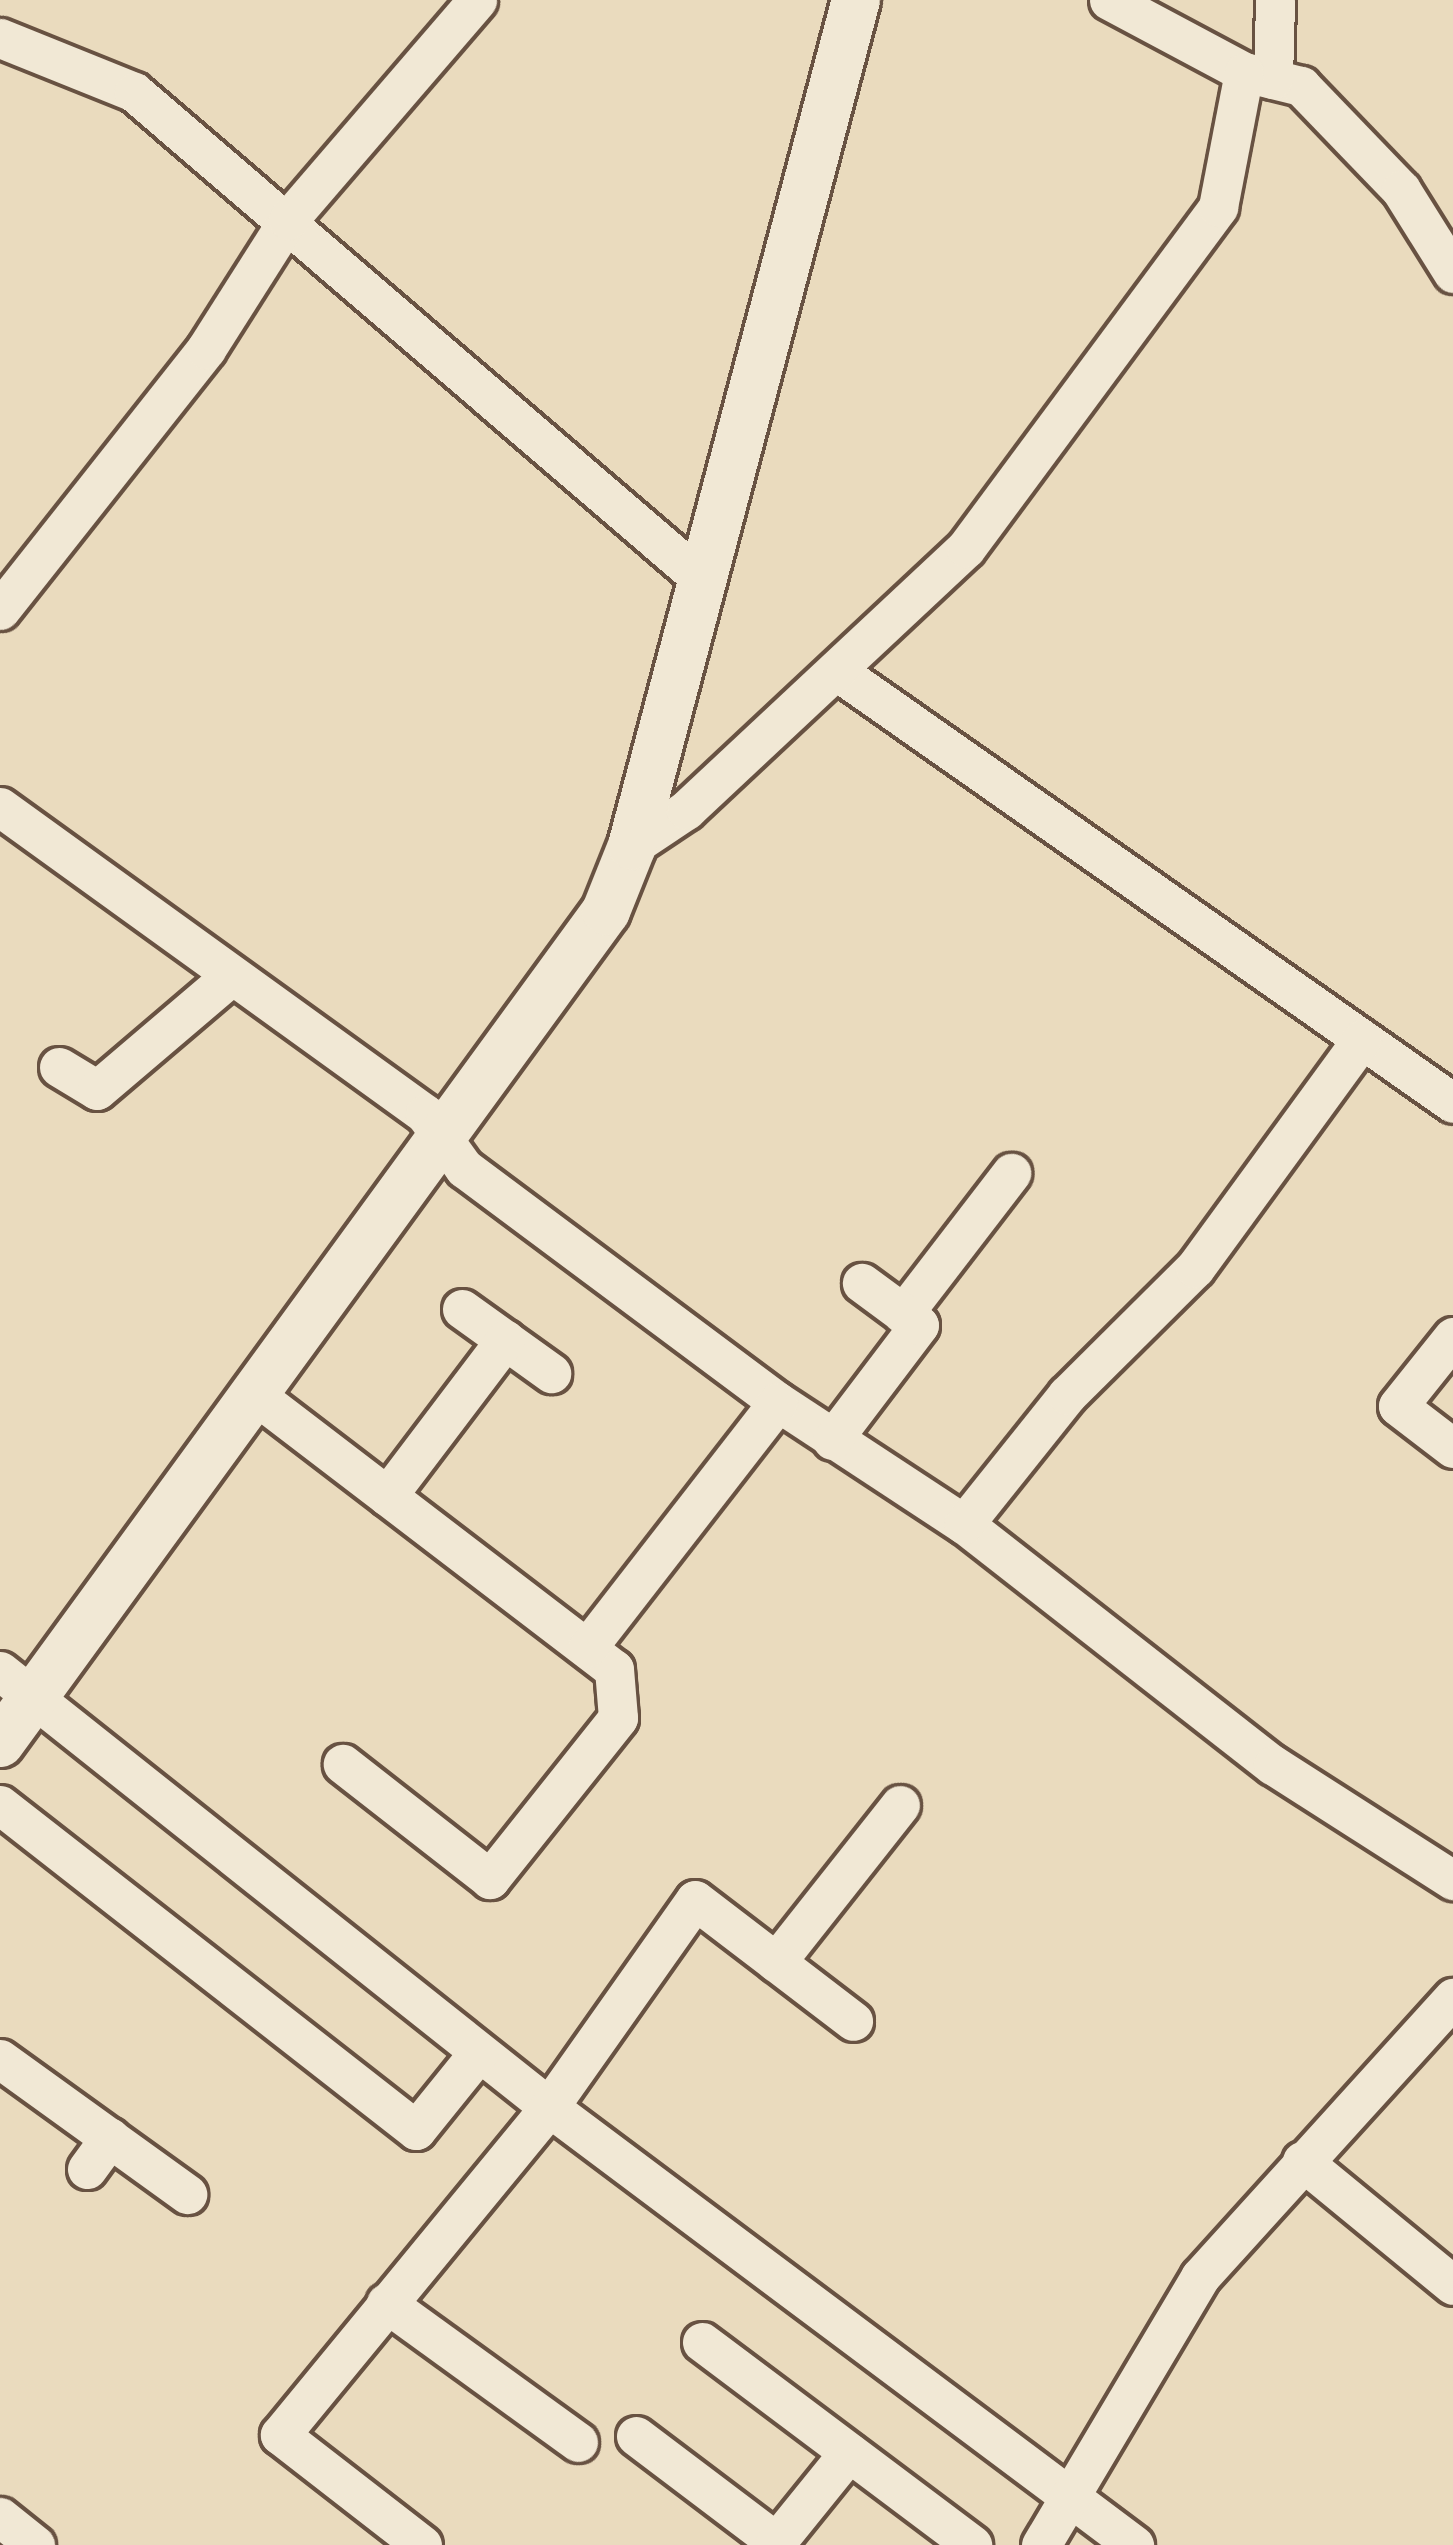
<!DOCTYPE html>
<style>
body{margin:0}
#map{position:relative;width:1453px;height:2545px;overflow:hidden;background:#eadbbe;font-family:"IM FELL English",serif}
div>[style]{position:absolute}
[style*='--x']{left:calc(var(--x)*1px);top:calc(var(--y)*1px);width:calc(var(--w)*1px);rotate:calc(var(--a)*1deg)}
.roads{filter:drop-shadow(3px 0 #685242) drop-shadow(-3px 0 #685242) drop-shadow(0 3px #685242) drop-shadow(0 -3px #685242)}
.minor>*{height:39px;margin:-19.5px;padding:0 19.5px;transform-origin:19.5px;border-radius:19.5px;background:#f1e8d5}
.tertiary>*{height:48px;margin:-24px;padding:0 24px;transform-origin:24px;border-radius:24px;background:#f1e8d5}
span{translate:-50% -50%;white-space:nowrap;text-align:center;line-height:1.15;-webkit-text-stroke:12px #f1e8d5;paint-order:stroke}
</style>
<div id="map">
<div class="roads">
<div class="minor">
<div style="--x:1109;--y:0;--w:153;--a:28.1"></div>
<div style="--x:1244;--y:72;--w:59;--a:13.8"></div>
<div style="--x:1301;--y:86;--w:144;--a:46.1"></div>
<div style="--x:1401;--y:190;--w:98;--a:57.9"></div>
<div style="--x:0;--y:38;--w:144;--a:21.9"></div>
<div style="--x:134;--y:92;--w:751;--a:40.63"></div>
<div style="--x:1273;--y:79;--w:79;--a:-88.5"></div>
<div style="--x:0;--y:610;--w:333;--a:-51.7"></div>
<div style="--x:206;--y:349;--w:153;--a:-57.6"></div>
<div style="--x:288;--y:220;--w:290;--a:-49.3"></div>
<div style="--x:837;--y:671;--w:752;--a:35.04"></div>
<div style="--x:0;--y:807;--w:524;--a:35.84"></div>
<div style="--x:425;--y:1114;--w:67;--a:54.2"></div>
<div style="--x:464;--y:1168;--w:392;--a:36.7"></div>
<div style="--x:778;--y:1402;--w:222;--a:33.3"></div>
<div style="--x:964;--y:1524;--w:392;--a:38"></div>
<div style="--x:1273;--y:1765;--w:214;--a:32.6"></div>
<div style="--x:632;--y:846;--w:65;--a:-33.7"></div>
<div style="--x:686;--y:810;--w:383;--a:-43.1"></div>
<div style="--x:966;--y:548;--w:424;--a:-53.5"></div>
<div style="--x:1218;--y:207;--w:137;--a:-79.1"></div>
<div style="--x:59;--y:1067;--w:44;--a:31.2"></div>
<div style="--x:97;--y:1090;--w:176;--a:-40.4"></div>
<div style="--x:462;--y:1309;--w:110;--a:35.7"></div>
<div style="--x:903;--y:1314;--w:178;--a:-52.5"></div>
<div style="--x:1453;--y:1337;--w:88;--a:128.6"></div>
<div style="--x:1398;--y:1406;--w:69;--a:37.4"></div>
<div style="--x:254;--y:1394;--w:453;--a:37.4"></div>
<div style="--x:614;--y:1669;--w:49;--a:85.3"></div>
<div style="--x:618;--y:1718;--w:206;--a:128.5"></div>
<div style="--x:490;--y:1879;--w:187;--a:-142"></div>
<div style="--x:832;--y:1440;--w:144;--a:-52.9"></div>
<div style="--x:919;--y:1325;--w:71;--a:-143.6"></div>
<div style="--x:387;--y:1496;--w:196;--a:-52.9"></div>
<div style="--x:964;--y:1524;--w:165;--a:-51.4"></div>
<div style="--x:1067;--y:1395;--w:180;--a:-44.8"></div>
<div style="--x:1195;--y:1268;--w:283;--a:-53.9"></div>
<div style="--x:587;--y:1648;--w:311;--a:-52.2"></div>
<div style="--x:0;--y:1671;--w:701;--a:38.46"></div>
<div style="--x:549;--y:2107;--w:731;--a:36.82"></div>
<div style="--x:0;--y:1805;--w:528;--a:38"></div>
<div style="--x:416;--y:2130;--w:100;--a:-51.1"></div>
<div style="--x:776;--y:1962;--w:200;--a:-51.7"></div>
<div style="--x:0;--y:2059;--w:231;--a:35.8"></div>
<div style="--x:1302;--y:2161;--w:195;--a:39.4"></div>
<div style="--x:87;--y:2169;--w:39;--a:-54"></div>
<div style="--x:386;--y:2303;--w:237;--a:35.9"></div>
<div style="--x:702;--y:2342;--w:338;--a:36.9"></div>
<div style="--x:636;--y:2436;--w:176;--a:37.1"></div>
<div style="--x:0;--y:2517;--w:45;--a:38.7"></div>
<div style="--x:422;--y:2545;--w:180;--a:-142.2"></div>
<div style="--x:280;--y:2435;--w:424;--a:-50.6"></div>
<div style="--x:549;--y:2107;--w:253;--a:-54.8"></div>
<div style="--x:695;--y:1900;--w:199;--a:37.4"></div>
<div style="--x:774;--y:2545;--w:119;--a:-51.1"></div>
<div style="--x:1041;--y:2545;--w:312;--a:-59.3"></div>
<div style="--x:1200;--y:2277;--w:377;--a:-47.8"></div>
</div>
<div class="tertiary">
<div style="--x:0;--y:1743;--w:1029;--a:-53.93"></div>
<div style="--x:606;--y:911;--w:70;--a:-68.2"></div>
<div style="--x:632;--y:846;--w:875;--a:-75.17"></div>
</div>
</div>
</div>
